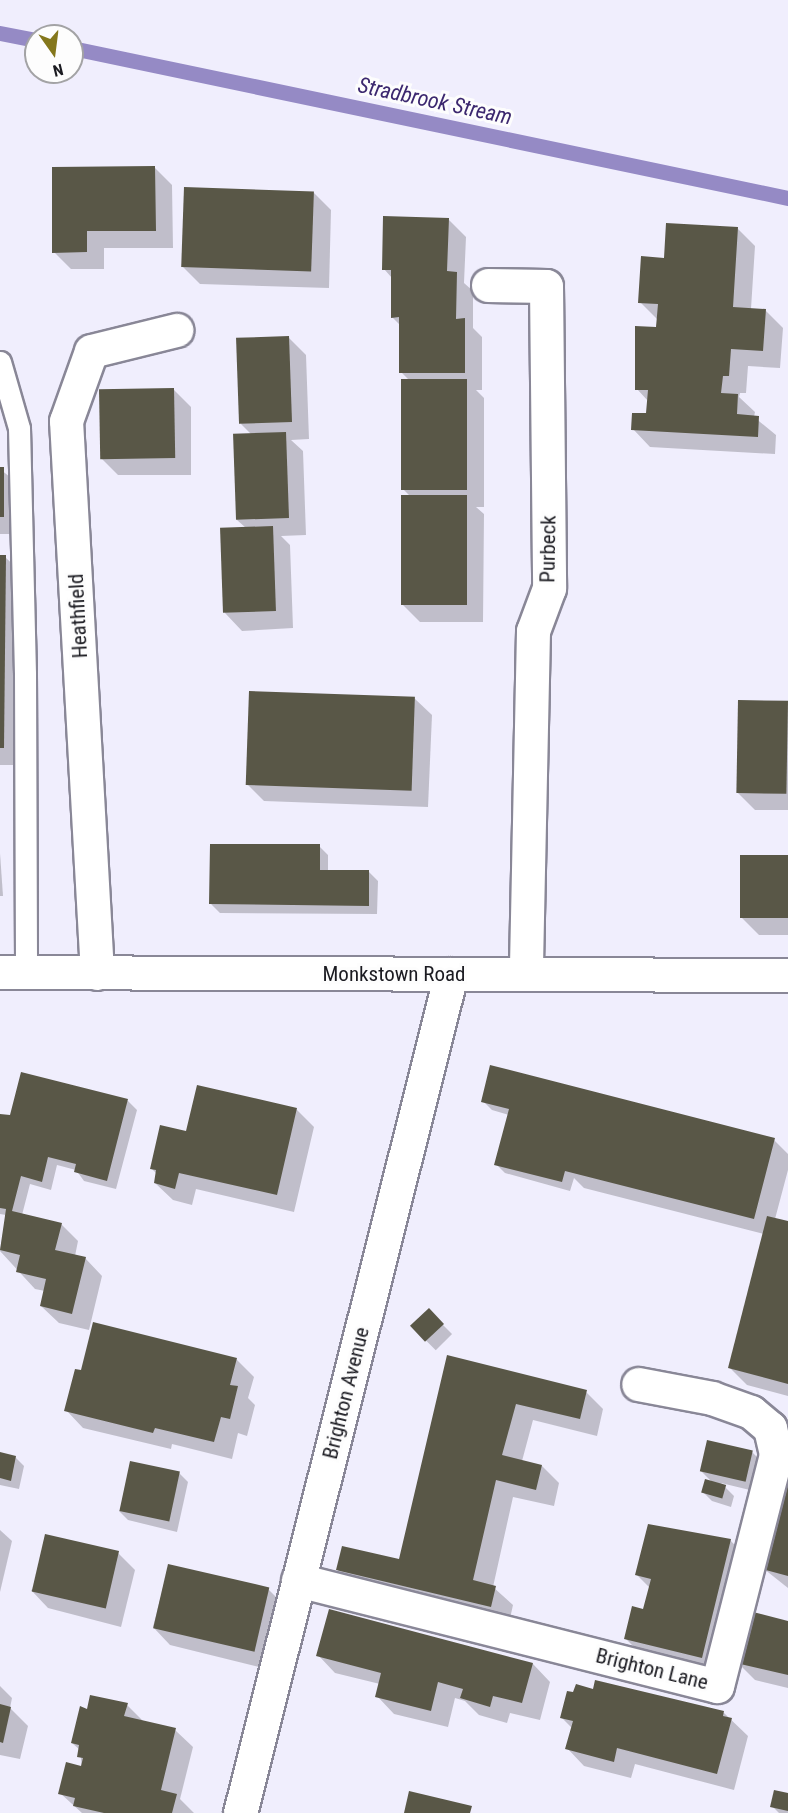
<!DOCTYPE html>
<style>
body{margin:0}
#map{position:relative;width:788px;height:1813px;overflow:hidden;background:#f0eefd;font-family:"Roboto Condensed",sans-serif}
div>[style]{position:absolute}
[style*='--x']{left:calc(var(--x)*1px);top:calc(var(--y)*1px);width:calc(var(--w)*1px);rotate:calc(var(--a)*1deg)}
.shadow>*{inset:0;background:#0003;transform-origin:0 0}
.stream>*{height:15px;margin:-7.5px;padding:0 7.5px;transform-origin:7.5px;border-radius:7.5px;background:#958ac5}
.building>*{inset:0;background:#595747;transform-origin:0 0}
.roads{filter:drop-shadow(2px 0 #898797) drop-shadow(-2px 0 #898797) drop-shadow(0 2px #898797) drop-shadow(0 -2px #898797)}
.service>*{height:21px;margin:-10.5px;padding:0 10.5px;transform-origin:10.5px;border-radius:10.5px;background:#fff}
.minor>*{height:33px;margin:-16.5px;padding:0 16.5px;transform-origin:16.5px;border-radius:16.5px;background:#fff}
.secondary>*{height:33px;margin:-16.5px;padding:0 16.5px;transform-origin:16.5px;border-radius:16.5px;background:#fff}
span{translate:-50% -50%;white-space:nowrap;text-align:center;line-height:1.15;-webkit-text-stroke:6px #fdfdfd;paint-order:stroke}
.street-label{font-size:21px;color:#1b1b21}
.water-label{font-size:22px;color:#3c286f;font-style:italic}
.north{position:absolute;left:24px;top:24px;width:60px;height:60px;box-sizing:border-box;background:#fdfdfd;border:2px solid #a3a3a5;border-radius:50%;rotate:166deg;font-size:16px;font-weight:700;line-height:24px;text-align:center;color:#1b1b21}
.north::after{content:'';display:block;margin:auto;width:21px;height:27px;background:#84771c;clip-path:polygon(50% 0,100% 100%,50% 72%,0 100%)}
</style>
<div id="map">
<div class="shadow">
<div style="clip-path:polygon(155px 168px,172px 185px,173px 248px,104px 248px,104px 269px,71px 269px,54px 252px)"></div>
<div style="clip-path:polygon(314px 193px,331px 210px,329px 288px,200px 284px,183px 267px)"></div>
<div style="clip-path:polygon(448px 219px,466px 237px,464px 283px,473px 291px,473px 328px,482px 337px,482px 390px,476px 390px,484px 398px,484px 507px,476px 507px,484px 514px,483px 622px,420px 622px,402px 604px,410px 496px,403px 489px,409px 380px,401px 372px,401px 326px,392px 317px,392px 278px,384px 269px)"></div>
<div style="clip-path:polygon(737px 228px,755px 246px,751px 309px,765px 310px,783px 328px,780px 368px,748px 366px,746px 393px,740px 393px,739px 397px,755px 412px,754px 417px,776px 435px,775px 454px,650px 447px,633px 429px,647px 415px,648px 401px,637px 389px,658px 320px,640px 302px,666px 259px)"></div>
<div style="clip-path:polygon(289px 338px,306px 355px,309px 439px,291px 440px,303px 451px,306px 535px,281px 536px,290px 545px,293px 628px,242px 631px,225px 613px,246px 528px,237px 520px,253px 436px,241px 424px)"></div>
<div style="clip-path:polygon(174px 390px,191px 407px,191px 475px,118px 475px,101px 458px)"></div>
<div style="clip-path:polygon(0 469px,21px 486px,21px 534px,0 534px)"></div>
<div style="clip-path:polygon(0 557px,5px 557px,23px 574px,21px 765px,0 765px)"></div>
<div style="clip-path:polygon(414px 698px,432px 715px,428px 807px,264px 801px,247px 784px)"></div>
<div style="clip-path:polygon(788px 702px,788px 810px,755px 810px,737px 792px)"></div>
<div style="clip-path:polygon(319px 846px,328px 855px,328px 872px,369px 872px,378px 881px,377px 914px,220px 913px,211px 904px)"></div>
<div style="clip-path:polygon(0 853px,3px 896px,0 896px)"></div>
<div style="clip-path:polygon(788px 857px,788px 935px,759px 935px,741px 917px)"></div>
<div style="clip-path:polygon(22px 1074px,128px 1101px,137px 1110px,116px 1189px,84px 1181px,76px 1170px,57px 1165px,51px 1190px,30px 1184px,22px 1215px,61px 1224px,78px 1241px,75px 1256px,85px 1258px,102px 1276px,89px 1330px,59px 1323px,41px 1306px,45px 1291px,35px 1289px,0 1251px,6px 1215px,0 1214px,0 1120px,11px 1117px)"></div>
<div style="clip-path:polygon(483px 1101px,774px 1140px,788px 1154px,788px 1170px,775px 1219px,788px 1222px,788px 1396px,747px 1385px,730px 1368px,764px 1234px,584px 1188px,574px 1178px,570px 1191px,505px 1173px,496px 1164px,509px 1115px,492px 1110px)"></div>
<div style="clip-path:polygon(296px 1109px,314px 1127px,294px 1212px,196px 1189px,192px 1205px,173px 1200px,155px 1183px,157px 1174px,152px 1169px,187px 1133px)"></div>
<div style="left:428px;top:1310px;width:34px;height:23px;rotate:45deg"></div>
<div style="clip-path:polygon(448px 1356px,586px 1392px,603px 1409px,597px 1436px,533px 1420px,522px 1461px,542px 1466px,559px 1483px,554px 1506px,513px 1497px,493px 1587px,513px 1605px,509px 1623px,355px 1587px,338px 1570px,400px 1561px)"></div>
<div style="clip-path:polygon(236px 1359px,254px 1377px,248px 1398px,255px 1405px,247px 1436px,238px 1433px,232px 1459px,172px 1444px,171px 1449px,83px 1428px,66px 1410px)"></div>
<div style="clip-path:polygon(752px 1452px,761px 1461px,754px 1491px,721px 1483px,734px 1496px,731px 1507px,712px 1501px,703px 1492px,713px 1483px,701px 1471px)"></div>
<div style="clip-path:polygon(0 1454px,15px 1457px,24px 1466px,19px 1489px,0 1485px)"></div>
<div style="clip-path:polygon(179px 1473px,188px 1482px,177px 1532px,128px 1520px,119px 1511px)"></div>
<div style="clip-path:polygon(788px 1475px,788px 1588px,764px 1569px)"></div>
<div style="clip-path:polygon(0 1530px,12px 1541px,0 1592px)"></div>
<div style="clip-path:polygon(730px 1540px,747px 1558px,719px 1674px,643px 1656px,626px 1639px,644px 1611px,650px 1588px,637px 1575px)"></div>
<div style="clip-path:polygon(118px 1553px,135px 1570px,121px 1627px,48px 1608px,31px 1590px)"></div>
<div style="clip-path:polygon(169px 1565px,269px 1590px,286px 1607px,271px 1670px,170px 1645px,153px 1627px)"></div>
<div style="clip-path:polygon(788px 1622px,788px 1688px,755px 1680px,737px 1662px)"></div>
<div style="clip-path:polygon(318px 1655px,533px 1664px,550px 1682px,540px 1720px,510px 1713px,507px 1723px,479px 1715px,465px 1701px,455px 1698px,448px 1727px,394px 1714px,377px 1696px,380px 1684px,335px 1673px)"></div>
<div style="clip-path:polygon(0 1686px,12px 1698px,10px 1708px,28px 1726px,20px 1759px,0 1755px)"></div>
<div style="clip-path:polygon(574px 1693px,724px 1713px,748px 1736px,734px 1790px,635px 1764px,631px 1778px,584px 1766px,567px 1748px,572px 1728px,561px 1717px)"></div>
<div style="clip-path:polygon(127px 1705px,144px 1722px,175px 1730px,193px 1747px,180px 1799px,194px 1813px,82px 1813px,60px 1793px,82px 1768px,80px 1750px,72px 1743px,88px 1710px)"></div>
<div style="clip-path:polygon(788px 1795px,788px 1813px,779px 1813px,772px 1806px)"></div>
</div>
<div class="stream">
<div style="--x:0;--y:33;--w:37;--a:11"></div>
<div style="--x:72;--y:48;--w:732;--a:11.83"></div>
</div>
<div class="building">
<div style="clip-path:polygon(155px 166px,156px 231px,87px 231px,87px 252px,52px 253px,52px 167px)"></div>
<div style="left:184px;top:187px;width:130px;height:80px;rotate:2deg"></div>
<div style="clip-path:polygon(383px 216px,449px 218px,447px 271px,457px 272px,456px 319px,465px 318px,465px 373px,399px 373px,399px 317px,391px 318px,391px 270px,382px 270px)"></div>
<div style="clip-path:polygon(666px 223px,738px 227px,733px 307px,766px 309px,763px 351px,731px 349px,729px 376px,723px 376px,721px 393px,738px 394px,737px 414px,759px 416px,758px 437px,631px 430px,632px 413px,646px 413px,648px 390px,635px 390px,635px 326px,656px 327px,658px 304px,638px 303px,641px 256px,664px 258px)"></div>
<div style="left:289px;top:336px;width:86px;height:53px;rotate:88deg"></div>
<div style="left:401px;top:379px;width:66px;height:111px"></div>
<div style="left:174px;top:388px;width:70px;height:75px;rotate:89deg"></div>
<div style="left:286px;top:432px;width:86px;height:53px;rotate:88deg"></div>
<div style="left:0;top:467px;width:4px;height:50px"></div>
<div style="left:401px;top:495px;width:66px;height:110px"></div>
<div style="left:273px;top:526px;width:85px;height:53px;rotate:88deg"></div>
<div style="clip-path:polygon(0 555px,6px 555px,4px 748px,0 748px)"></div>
<div style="left:249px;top:691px;width:166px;height:94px;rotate:2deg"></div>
<div style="left:738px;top:700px;width:50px;height:93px;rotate:1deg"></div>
<div style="clip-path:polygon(210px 844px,320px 844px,320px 870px,369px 870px,369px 906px,209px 904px)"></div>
<div style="left:740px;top:855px;width:48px;height:63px"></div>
<div style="clip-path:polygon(490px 1065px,775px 1138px,754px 1219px,565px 1171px,562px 1182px,494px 1165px,509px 1109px,481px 1102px)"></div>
<div style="clip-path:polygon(21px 1072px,128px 1099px,107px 1181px,74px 1172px,76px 1164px,48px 1157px,42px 1182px,21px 1176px,12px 1211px,62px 1223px,55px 1250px,86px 1257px,72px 1314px,40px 1306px,46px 1279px,16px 1272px,20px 1255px,0 1250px,6px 1209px,0 1208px,0 1114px,10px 1115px)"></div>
<div style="clip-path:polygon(197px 1085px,297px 1108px,277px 1195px,179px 1173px,175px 1189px,154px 1183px,156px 1170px,150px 1169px,160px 1125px,186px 1131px)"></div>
<div style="clip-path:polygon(767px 1216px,788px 1221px,788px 1384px,728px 1368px)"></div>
<div style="left:429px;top:1308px;width:22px;height:26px;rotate:47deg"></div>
<div style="clip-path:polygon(93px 1322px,237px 1358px,230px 1385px,238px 1386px,230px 1419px,221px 1417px,214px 1442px,155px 1428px,153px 1433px,64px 1411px,75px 1369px,81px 1370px)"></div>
<div style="clip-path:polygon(447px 1355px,587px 1390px,580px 1419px,516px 1404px,502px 1455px,542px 1465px,536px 1490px,496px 1480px,473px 1580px,496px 1586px,491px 1607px,336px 1570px,342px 1546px,399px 1559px)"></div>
<div style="left:707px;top:1440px;width:47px;height:32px;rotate:13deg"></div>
<div style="clip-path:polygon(0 1452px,16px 1456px,11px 1481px,0 1478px)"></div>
<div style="left:130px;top:1461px;width:51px;height:51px;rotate:12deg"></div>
<div style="clip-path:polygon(788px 1472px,788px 1576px,762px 1569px)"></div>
<div style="left:705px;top:1479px;width:22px;height:14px;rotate:16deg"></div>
<div style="clip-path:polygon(648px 1524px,731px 1539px,702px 1658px,624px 1639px,632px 1606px,643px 1609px,651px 1579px,635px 1575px)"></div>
<div style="left:45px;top:1534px;width:76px;height:59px;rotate:13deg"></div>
<div style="left:168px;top:1564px;width:104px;height:66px;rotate:13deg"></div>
<div style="clip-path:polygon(329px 1609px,533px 1663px,522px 1703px,493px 1696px,490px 1707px,460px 1698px,463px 1689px,438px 1682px,431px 1711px,375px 1697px,381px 1673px,316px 1656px)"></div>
<div style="clip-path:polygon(749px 1611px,788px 1621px,788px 1675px,736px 1663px)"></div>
<div style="clip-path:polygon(595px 1680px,724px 1711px,723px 1716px,732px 1718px,717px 1774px,617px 1748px,614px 1762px,565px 1749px,573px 1721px,560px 1718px,567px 1691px,573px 1692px,576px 1684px,593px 1689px)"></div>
<div style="clip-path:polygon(90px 1695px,128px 1703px,124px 1716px,176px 1728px,161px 1790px,177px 1794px,172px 1813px,104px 1813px,73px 1806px,75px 1798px,58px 1794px,66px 1762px,81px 1766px,83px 1758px,77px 1757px,79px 1745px,71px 1743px,80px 1706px,87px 1709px)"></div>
<div style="clip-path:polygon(0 1704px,11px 1707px,3px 1743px,0 1742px)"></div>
<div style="clip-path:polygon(774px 1790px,788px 1793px,788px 1811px,770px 1807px)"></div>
<div style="clip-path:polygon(409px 1791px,472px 1806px,470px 1813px,404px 1813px)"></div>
</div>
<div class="roads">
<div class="service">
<div style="--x:0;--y:362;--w:69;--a:73.9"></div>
<div style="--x:19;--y:428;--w:245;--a:88.6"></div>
<div style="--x:25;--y:673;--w:299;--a:89.8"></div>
</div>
<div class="minor">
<div style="--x:488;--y:285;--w:58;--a:1"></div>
<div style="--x:546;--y:286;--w:302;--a:89.4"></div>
<div style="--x:549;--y:588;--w:46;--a:110.4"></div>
<div style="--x:533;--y:631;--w:343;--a:91.2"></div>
<div style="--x:97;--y:973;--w:553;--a:-93.21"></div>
<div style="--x:66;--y:421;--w:74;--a:-70.3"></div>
<div style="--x:91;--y:351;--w:88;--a:-13.9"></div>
<div style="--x:298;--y:1580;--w:432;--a:14.2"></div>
<div style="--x:717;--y:1686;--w:239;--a:-75.7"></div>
<div style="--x:776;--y:1454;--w:27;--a:-103"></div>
<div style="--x:770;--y:1428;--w:25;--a:-140"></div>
<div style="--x:751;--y:1412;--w:41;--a:-160.3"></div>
<div style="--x:712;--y:1398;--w:75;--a:-169.3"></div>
<div style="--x:240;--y:1813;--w:865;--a:-75.88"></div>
</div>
<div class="secondary">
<div style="--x:0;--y:972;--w:788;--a:0.22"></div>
</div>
</div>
<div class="street-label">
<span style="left:548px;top:549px;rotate:-89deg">Purbeck</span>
<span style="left:78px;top:616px;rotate:-93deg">Heathfield</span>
<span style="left:394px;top:974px">Monkstown Road</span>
<span style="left:346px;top:1393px;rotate:-76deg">Brighton Avenue</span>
<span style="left:652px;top:1669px;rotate:14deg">Brighton Lane</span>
</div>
<div class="water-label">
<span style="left:435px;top:101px;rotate:12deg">Stradbrook Stream</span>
</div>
<div class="north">N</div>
</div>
